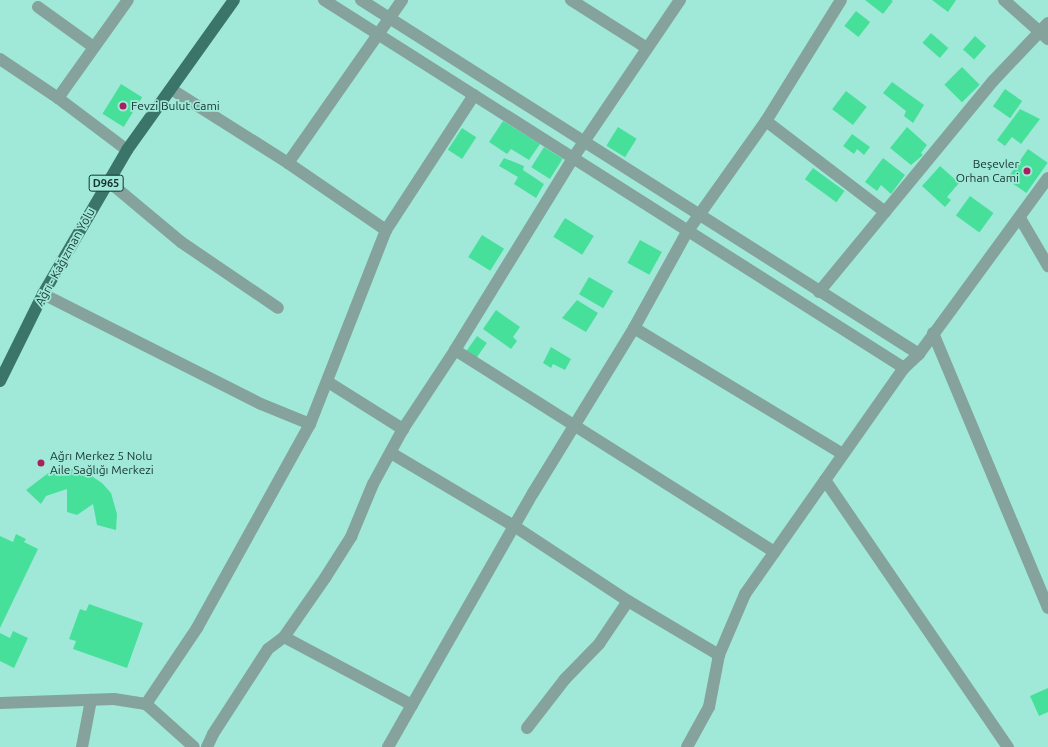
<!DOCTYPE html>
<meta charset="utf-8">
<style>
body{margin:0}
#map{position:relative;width:1048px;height:747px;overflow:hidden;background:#a0e9d9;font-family:Ubuntu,sans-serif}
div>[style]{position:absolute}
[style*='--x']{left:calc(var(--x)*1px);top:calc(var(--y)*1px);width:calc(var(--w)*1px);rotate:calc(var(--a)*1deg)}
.building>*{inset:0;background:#47e09a;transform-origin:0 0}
.minor>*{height:12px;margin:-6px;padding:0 6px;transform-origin:6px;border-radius:6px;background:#85a39c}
.major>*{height:12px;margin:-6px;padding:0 6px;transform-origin:6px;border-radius:6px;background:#3b756a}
.dots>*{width:11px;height:11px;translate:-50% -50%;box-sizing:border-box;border:2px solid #a0e9d9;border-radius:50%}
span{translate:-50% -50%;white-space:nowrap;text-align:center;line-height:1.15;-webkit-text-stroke:3.5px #a0e9d9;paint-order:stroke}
.shield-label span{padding:1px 3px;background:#a0e9d9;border:1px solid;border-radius:3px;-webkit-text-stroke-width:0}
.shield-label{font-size:11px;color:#15332d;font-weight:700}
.poi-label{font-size:12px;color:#15332d}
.left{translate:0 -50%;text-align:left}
.right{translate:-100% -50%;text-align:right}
.street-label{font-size:12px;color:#15332d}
</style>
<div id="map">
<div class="building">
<div style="clip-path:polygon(865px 0,891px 0,893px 1px,883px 14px)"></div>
<div style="clip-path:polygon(932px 0,956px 0,948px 12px)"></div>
<div style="left:856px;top:11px;width:18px;height:19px;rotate:38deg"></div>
<div style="left:931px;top:33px;width:23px;height:13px;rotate:41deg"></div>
<div style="left:975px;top:36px;width:15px;height:18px;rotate:42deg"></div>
<div style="left:962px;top:67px;width:25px;height:25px;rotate:45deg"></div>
<div style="clip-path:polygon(892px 82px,924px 105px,913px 123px,904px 116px,906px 111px,883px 93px)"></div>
<div style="left:121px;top:84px;width:25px;height:35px;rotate:32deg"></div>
<div style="left:1005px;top:89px;width:21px;height:21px;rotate:35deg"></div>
<div style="left:846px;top:91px;width:26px;height:23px;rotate:37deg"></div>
<div style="clip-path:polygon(1020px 109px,1040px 119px,1021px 144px,1012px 137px,1005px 146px,997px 140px)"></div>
<div style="clip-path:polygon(503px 121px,540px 144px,529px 160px,511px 149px,507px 154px,489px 142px)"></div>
<div style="left:618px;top:127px;width:22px;height:22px;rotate:32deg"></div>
<div style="clip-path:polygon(907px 127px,927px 145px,921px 153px,923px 155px,911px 165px,890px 148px)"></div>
<div style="left:462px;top:128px;width:17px;height:26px;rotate:33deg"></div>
<div style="clip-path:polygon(852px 134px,870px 147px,864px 155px,857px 149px,854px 154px,843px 146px)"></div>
<div style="left:544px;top:147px;width:22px;height:24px;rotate:32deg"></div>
<div style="left:1028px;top:149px;width:24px;height:37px;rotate:35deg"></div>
<div style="clip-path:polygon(504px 158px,524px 166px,523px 170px,544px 184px,536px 198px,514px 184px,518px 177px,499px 166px)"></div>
<div style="clip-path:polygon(883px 158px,905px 175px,891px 194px,881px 185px,877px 191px,865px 182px)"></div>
<div style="clip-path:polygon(940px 166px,959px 183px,947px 197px,951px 200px,945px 207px,922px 186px)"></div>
<div style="left:813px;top:168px;width:39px;height:14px;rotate:36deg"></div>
<div style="left:970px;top:196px;width:29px;height:24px;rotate:36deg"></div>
<div style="left:565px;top:218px;width:34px;height:22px;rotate:32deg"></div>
<div style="left:482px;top:235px;width:26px;height:26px;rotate:32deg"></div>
<div style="left:640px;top:240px;width:25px;height:26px;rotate:29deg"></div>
<div style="left:589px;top:277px;width:28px;height:20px;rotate:30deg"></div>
<div style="clip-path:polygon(577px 300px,598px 313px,586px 332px,562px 318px)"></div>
<div style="clip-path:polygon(496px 310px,520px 327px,513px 337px,517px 341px,511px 349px,483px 329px)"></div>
<div style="left:477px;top:336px;width:12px;height:18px;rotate:35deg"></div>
<div style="clip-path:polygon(551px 347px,571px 359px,565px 370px,553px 364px,551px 368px,543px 363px)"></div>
<div style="clip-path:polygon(68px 468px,87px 473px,102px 483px,111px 493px,117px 514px,116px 530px,97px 525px,93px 504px,77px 515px,67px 512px,67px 489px,46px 496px,41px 504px,26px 490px,51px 471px)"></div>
<div style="clip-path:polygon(16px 534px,26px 539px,24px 542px,38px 549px,0 628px,0 536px,13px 542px)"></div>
<div style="clip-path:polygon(89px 604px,143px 623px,127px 668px,73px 649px,76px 641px,69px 639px,80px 609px,86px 611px)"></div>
<div style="clip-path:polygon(13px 631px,28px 638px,14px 668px,0 661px,0 633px,10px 638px)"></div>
<div style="clip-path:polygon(1048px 688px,1048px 712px,1039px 716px,1030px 696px)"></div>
</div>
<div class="minor">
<div style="--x:324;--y:0;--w:687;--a:32.39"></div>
<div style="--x:361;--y:0;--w:661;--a:32.39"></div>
<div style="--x:571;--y:0;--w:90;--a:32.3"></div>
<div style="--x:1004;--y:0;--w:59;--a:41.6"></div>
<div style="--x:38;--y:7;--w:67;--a:35.8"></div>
<div style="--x:0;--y:59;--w:70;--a:33.9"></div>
<div style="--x:58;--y:98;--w:86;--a:37"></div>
<div style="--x:171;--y:89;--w:138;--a:32.3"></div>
<div style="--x:288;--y:163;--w:119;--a:34.4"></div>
<div style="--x:58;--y:98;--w:120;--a:-54.5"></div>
<div style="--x:766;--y:121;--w:150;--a:37.4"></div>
<div style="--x:288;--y:163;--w:199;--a:-55"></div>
<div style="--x:108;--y:181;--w:95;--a:39.9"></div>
<div style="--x:181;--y:242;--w:117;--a:34.2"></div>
<div style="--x:1020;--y:218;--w:56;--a:59.7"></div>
<div style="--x:819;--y:292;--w:273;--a:-50.5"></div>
<div style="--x:993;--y:81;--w:80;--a:-46.5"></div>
<div style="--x:43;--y:294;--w:244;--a:26.8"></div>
<div style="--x:261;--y:404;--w:53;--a:22.2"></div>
<div style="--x:634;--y:328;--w:244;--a:31.1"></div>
<div style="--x:933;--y:333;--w:298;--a:67.3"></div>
<div style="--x:455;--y:350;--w:378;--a:32.3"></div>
<div style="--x:328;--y:382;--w:89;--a:32.1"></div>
<div style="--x:391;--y:453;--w:143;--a:30.7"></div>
<div style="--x:514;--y:526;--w:136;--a:33.3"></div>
<div style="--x:628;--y:601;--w:106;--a:30.7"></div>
<div style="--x:825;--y:480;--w:324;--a:55.6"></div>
<div style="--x:284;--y:637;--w:145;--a:28"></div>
<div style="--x:0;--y:703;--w:114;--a:-2"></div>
<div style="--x:114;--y:699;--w:32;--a:9"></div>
<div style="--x:146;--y:704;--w:92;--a:-56.1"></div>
<div style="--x:197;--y:628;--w:233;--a:-61"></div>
<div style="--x:310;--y:424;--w:208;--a:-68.6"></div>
<div style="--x:386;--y:230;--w:161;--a:-56.9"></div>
<div style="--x:146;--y:704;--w:64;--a:41.9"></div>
<div style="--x:527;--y:728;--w:62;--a:-52.2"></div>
<div style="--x:565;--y:679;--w:49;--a:-45.8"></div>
<div style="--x:599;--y:644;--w:52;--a:-56"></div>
<div style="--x:82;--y:747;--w:48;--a:-79.2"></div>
<div style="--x:207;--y:747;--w:14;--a:-65"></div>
<div style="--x:213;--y:734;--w:101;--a:-57.1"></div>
<div style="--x:268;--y:649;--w:20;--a:-37"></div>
<div style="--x:284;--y:637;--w:72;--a:-55.2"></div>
<div style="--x:325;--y:578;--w:49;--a:-57.6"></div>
<div style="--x:351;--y:537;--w:57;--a:-67.5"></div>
<div style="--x:373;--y:484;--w:63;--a:-61.4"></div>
<div style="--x:403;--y:429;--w:95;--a:-56.6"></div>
<div style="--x:455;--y:350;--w:225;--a:-58.4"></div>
<div style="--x:573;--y:158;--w:191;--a:-55.9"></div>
<div style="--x:388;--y:747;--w:292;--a:-60.3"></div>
<div style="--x:533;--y:493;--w:193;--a:-58.5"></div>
<div style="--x:634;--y:328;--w:110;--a:-61.1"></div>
<div style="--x:687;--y:232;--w:136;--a:-54.6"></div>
<div style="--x:766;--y:121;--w:142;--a:-58.2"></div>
<div style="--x:687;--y:747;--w:46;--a:-61.2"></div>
<div style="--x:709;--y:707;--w:53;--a:-79.1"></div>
<div style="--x:719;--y:655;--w:66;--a:-66.9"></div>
<div style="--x:745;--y:594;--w:276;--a:-54.9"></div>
<div style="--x:904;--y:368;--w:21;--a:-43"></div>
<div style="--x:919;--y:354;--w:218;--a:-53.8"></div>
</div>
<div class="major">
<div style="--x:0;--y:381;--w:97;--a:-63.7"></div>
<div style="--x:43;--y:294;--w:167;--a:-59.7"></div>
<div style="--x:127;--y:150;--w:184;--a:-54.5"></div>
</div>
<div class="dots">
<div style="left:123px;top:106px;background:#ab1f5f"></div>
<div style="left:1027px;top:171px;background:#ab1f5f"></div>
<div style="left:41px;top:463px;background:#ab1f5f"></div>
</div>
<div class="shield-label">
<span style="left:106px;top:183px">D965</span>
</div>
<div class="poi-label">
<span class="left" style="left:131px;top:106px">Fevzi Bulut Cami</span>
<span class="right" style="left:1019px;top:171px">Beşevler<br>Orhan Cami</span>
<span class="left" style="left:50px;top:463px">Ağrı Merkez 5 Nolu<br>Aile Sağlığı Merkezi</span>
</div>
<div class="street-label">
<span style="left:65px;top:257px;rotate:-61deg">Ağrı - Kağızman Yolu</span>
</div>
</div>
